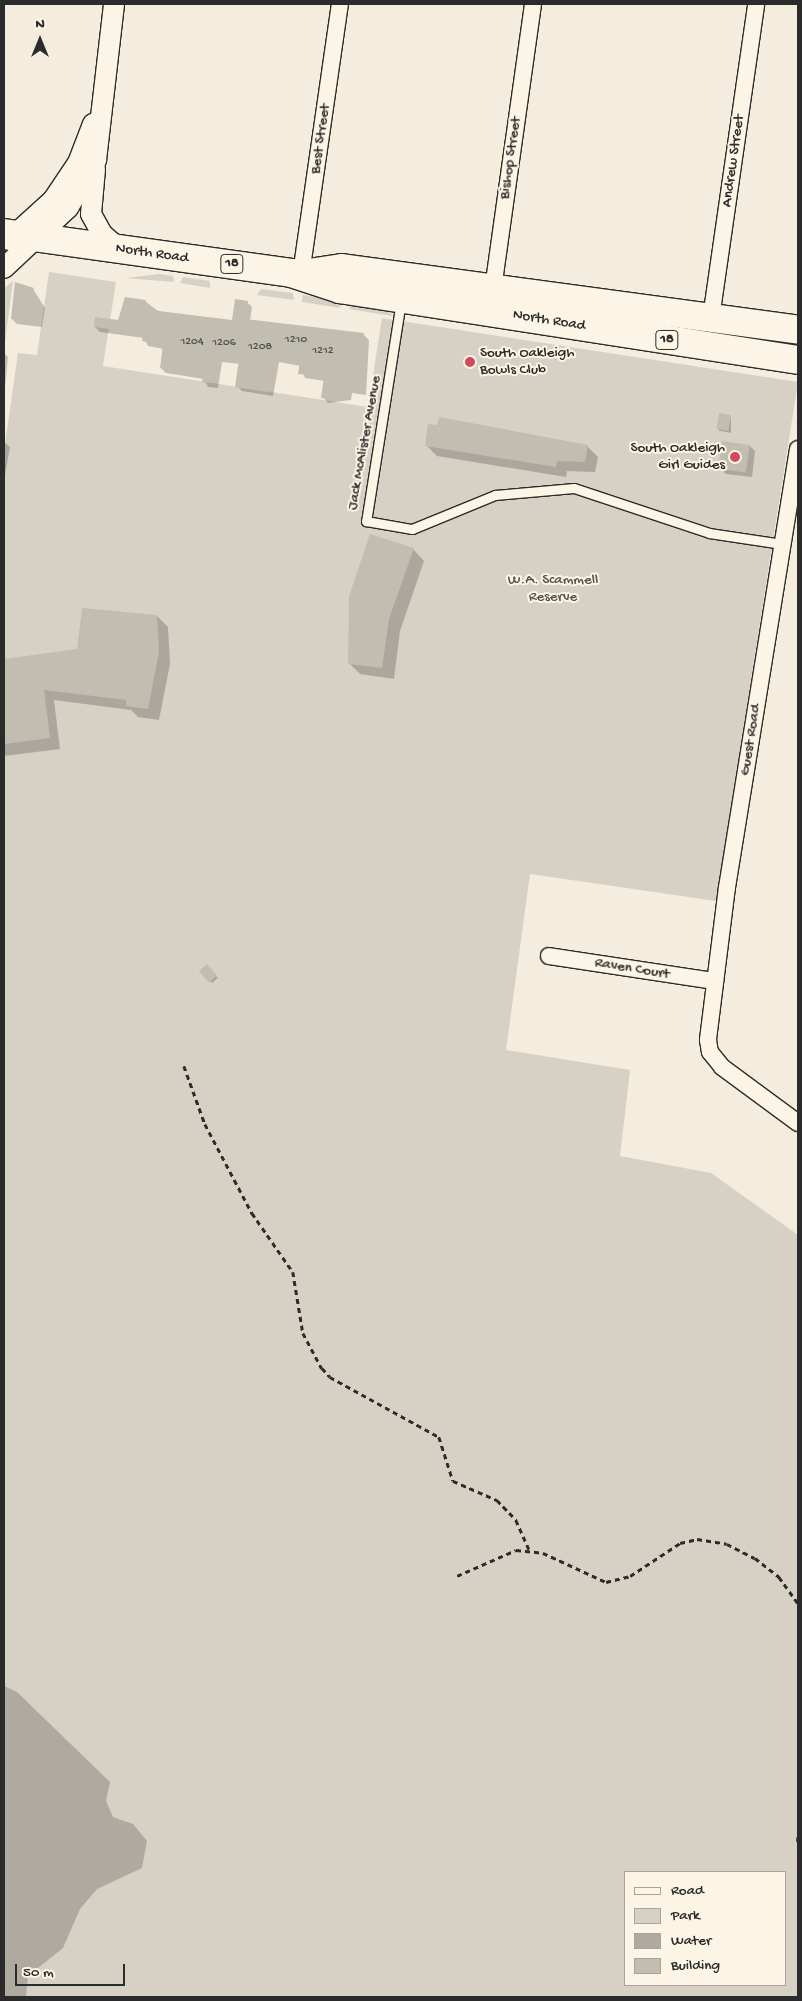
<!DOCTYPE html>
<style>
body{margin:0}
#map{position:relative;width:802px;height:2001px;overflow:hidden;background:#f4edde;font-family:"Gochi Hand",sans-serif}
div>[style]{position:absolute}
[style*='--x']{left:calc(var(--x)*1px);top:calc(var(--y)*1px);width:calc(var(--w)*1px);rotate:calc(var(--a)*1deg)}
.green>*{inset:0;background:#d6d1c4;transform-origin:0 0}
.water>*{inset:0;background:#afaaa0}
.shadow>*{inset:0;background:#0003;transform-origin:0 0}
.building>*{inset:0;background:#c2bdb1;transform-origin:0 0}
.path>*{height:2.5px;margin-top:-1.25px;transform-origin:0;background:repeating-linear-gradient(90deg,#2b2b2b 0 5px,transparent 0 9px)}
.roads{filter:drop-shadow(1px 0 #2b2b2b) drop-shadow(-1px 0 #2b2b2b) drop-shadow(0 1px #2b2b2b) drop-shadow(0 -1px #2b2b2b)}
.service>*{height:9px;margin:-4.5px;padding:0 4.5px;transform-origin:4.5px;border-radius:4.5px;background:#fcf5e5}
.minor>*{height:16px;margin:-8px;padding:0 8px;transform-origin:8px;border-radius:8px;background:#fcf5e5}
.tertiary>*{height:20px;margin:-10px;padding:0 10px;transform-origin:10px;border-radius:10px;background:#fcf5e5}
.trunk>*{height:28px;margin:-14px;padding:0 14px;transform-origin:14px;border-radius:14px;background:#fcf5e5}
.dots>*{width:14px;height:14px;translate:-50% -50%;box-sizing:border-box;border:2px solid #fcf5e5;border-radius:50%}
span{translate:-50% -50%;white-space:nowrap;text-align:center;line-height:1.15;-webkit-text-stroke:4px #fcf5e5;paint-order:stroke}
.number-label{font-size:12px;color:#51504c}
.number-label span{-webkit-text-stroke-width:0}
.shield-label span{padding:1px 4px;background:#fcf5e5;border:1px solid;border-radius:4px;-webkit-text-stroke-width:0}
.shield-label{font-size:14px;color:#2b2b2b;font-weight:700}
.street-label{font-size:15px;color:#2b2b2b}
.poi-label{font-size:15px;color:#2b2b2b}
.left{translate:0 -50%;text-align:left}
.right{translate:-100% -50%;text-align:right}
.park-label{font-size:15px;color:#565451}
.frame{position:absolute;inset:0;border:5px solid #2b2b2b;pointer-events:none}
.legend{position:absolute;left:624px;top:1871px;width:162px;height:115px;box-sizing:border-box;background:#fcf5e5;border:1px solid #a8a49b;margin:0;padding:6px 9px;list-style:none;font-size:15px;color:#2b2b2b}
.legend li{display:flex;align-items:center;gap:10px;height:25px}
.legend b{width:25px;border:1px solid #a8a49b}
.north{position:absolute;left:15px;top:15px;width:50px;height:50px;-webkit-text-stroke:4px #fcf5e5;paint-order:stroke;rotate:0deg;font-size:14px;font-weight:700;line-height:20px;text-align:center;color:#2b2b2b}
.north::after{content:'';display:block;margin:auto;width:18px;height:22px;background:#2b2b2b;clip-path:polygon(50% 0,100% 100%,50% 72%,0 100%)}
.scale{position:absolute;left:15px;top:1964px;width:110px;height:22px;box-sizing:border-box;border:2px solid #2b2b2b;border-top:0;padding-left:6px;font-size:15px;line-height:18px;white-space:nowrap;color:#2b2b2b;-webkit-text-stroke:4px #fcf5e5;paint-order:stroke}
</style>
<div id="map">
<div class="green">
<div style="clip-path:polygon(evenodd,49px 272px,116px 282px,103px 366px,368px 407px,382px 318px,798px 382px,716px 901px,530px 874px,506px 1050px,630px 1070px,620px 1156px,711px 1173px,798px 1235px,798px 1997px,4px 1997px,4px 451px,18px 353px,37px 355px,49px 272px,626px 1872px,786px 1872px,786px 1985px,626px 1985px,626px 1872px)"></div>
<div style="clip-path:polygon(160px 274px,173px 276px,174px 282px,125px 278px)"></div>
<div style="clip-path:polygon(183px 277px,210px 281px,210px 288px,180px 283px)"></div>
<div style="clip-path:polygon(13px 281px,4px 350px,4px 288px)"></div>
<div style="clip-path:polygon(261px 289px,293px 293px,294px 300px,257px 295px)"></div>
<div style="left:303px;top:295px;width:38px;height:7px;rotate:9deg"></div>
<div style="clip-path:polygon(350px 304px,390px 310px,392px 316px,349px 309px)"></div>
</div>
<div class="water">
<div style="clip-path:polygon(4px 1686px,17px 1692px,110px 1782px,106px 1801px,113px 1817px,133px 1824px,147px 1841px,142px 1868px,97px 1889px,80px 1909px,63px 1948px,28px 1976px,26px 1997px,4px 1997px)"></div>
</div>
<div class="shadow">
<div style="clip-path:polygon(33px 289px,45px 308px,42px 327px,17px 324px,12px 319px)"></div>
<div style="clip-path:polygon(145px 301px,159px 312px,233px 321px,247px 302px,252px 307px,250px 321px,364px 335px,369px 340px,366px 395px,352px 393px,351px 400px,328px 403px,323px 397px,325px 381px,305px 378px,300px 366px,279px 362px,273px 396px,242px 391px,237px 386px,240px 364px,222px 362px,218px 388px,208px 387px,204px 379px,166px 373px,161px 368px,164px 349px,148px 346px,144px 338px,100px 332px,95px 327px,118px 321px)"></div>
<div style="clip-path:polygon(4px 353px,8px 357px,4px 397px)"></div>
<div style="clip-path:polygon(731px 416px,731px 433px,720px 431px,718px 429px)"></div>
<div style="clip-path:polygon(4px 442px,10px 447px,4px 481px)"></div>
<div style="clip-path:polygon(426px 445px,587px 446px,598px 457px,595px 472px,567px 471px,566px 477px,437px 456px)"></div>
<div style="clip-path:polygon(750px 446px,755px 451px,752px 477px,726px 474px,720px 469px)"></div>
<div style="clip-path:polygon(413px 549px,424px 561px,400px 631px,394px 679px,360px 674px,349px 663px)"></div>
<div style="clip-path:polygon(157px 616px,168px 627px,170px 664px,159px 720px,138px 717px,131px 710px,54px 700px,60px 749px,4px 756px,4px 660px,78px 650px)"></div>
<div style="left:207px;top:966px;width:16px;height:8px;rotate:47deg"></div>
</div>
<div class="building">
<div style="clip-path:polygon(15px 282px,34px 288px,32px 300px,40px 302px,37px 323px,11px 319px)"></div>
<div style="clip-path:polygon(125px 297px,146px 300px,145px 306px,159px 311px,232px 320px,235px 299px,248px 301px,245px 319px,364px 333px,361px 390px,347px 389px,346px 396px,336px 394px,335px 400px,321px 398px,324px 376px,298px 374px,300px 362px,274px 358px,268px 392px,235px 387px,239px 360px,217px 357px,213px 383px,202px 382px,203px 375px,160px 368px,163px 345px,142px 341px,143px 334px,94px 327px,95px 317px,118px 320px)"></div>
<div style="left:719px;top:413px;width:12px;height:16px;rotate:9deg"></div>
<div style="clip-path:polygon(439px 417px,588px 445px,585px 462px,557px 461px,556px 467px,425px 446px,428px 424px,437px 425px)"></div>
<div style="left:722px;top:441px;width:28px;height:28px;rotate:8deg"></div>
<div style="clip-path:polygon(370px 534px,414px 548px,389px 619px,382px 668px,348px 664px,349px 596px)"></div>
<div style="clip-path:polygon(82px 608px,157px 615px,159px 652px,148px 709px,126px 706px,126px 700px,44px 690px,50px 738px,4px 744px,4px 659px,77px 649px)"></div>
<div style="left:207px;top:964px;width:15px;height:11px;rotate:48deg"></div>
</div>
<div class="path">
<div style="--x:184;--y:1066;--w:62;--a:70.1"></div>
<div style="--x:205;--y:1124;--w:101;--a:62.2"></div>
<div style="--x:252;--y:1213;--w:72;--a:55.2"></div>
<div style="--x:293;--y:1272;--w:62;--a:80.7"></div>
<div style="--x:303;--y:1333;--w:40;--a:62"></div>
<div style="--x:322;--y:1368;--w:12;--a:48"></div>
<div style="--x:330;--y:1377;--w:124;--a:28.8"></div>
<div style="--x:439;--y:1437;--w:46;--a:72.3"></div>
<div style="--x:453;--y:1481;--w:48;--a:23.4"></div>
<div style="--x:497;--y:1500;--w:28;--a:46"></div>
<div style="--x:516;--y:1520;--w:35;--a:66"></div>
<div style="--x:457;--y:1576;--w:64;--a:-23.8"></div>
<div style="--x:516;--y:1550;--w:27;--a:6"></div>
<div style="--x:543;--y:1553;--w:69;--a:24.7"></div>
<div style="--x:606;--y:1582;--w:25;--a:-14"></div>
<div style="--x:630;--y:1576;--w:60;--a:-33.4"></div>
<div style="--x:680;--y:1543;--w:17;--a:-13"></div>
<div style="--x:697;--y:1539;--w:30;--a:9"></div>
<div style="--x:727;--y:1544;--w:31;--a:27"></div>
<div style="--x:755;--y:1558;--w:31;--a:38"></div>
<div style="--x:779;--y:1577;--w:32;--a:54"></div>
<div style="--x:798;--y:1837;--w:5;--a:90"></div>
</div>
<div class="roads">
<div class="service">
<div style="--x:401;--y:301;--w:223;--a:99"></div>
<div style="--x:366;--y:521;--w:47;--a:9.9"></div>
<div style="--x:412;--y:529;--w:90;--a:-22.3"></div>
<div style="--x:495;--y:495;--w:79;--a:-5.1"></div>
<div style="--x:574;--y:488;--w:142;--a:18.4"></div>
<div style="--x:709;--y:533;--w:74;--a:8.6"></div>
</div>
<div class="minor">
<div style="--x:301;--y:274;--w:273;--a:-81.8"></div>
<div style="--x:492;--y:296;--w:295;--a:-82"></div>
<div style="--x:711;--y:318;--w:317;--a:-81.8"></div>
<div style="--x:798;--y:449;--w:444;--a:99.2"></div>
<div style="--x:727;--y:887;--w:154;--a:97.1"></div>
<div style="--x:708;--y:1040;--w:12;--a:81"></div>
<div style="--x:710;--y:1052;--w:19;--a:51"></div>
<div style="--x:722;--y:1067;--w:94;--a:36.4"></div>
<div style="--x:549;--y:956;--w:168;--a:8.6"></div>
</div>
<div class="tertiary">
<div style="--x:95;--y:169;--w:45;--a:95.1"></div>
<div style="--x:91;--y:214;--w:23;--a:61"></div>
<div style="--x:102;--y:234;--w:23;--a:41"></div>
<div style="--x:9;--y:240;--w:59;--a:-42.3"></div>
<div style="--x:53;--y:200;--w:45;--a:-56"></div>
<div style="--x:78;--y:163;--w:42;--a:-69"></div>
<div style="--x:4;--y:268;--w:88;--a:-43.2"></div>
<div style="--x:68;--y:208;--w:56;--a:-59.7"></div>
<div style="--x:96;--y:160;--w:157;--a:-83.4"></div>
</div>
<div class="trunk">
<div style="--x:4;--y:233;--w:290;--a:7.9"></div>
<div style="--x:291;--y:273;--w:52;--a:18.1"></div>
<div style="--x:340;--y:289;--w:463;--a:8.8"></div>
<div style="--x:302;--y:274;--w:40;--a:-8.5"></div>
<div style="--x:342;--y:268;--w:460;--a:7.7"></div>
</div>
</div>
<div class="dots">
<div style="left:470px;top:362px;background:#d1495b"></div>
<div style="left:735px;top:457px;background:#d1495b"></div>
</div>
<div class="number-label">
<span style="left:296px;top:341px">1210</span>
<span style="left:192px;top:343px">1204</span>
<span style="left:224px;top:344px">1206</span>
<span style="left:260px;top:348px">1208</span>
<span style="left:323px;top:352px">1212</span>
</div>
<div class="shield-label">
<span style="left:232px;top:264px">18</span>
<span style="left:667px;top:340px">18</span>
</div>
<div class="street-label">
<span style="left:321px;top:139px;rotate:-82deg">Best Street</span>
<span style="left:511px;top:158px;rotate:-82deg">Bishop Street</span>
<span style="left:734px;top:161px;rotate:-82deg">Andrew Street</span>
<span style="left:152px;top:254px;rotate:8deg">North Road</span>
<span style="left:549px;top:321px;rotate:9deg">North Road</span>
<span style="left:365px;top:443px;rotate:-80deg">Jack McAlister Avenue</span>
<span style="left:751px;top:740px;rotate:-81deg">Guest Road</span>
<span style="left:632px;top:969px;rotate:9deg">Raven Court</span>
</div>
<div class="poi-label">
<span class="left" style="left:480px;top:362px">South Oakleigh<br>Bowls Club</span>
<span class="right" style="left:725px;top:457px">South Oakleigh<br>Girl Guides</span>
</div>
<div class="park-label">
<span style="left:553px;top:589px">W.A. Scammell<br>Reserve</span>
</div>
<div class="frame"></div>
<ul class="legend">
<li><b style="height:6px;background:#fcf5e5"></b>Road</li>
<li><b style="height:14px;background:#d6d1c4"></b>Park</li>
<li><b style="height:14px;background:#afaaa0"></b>Water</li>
<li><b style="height:14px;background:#c2bdb1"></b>Building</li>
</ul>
<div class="north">N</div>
<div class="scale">50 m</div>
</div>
